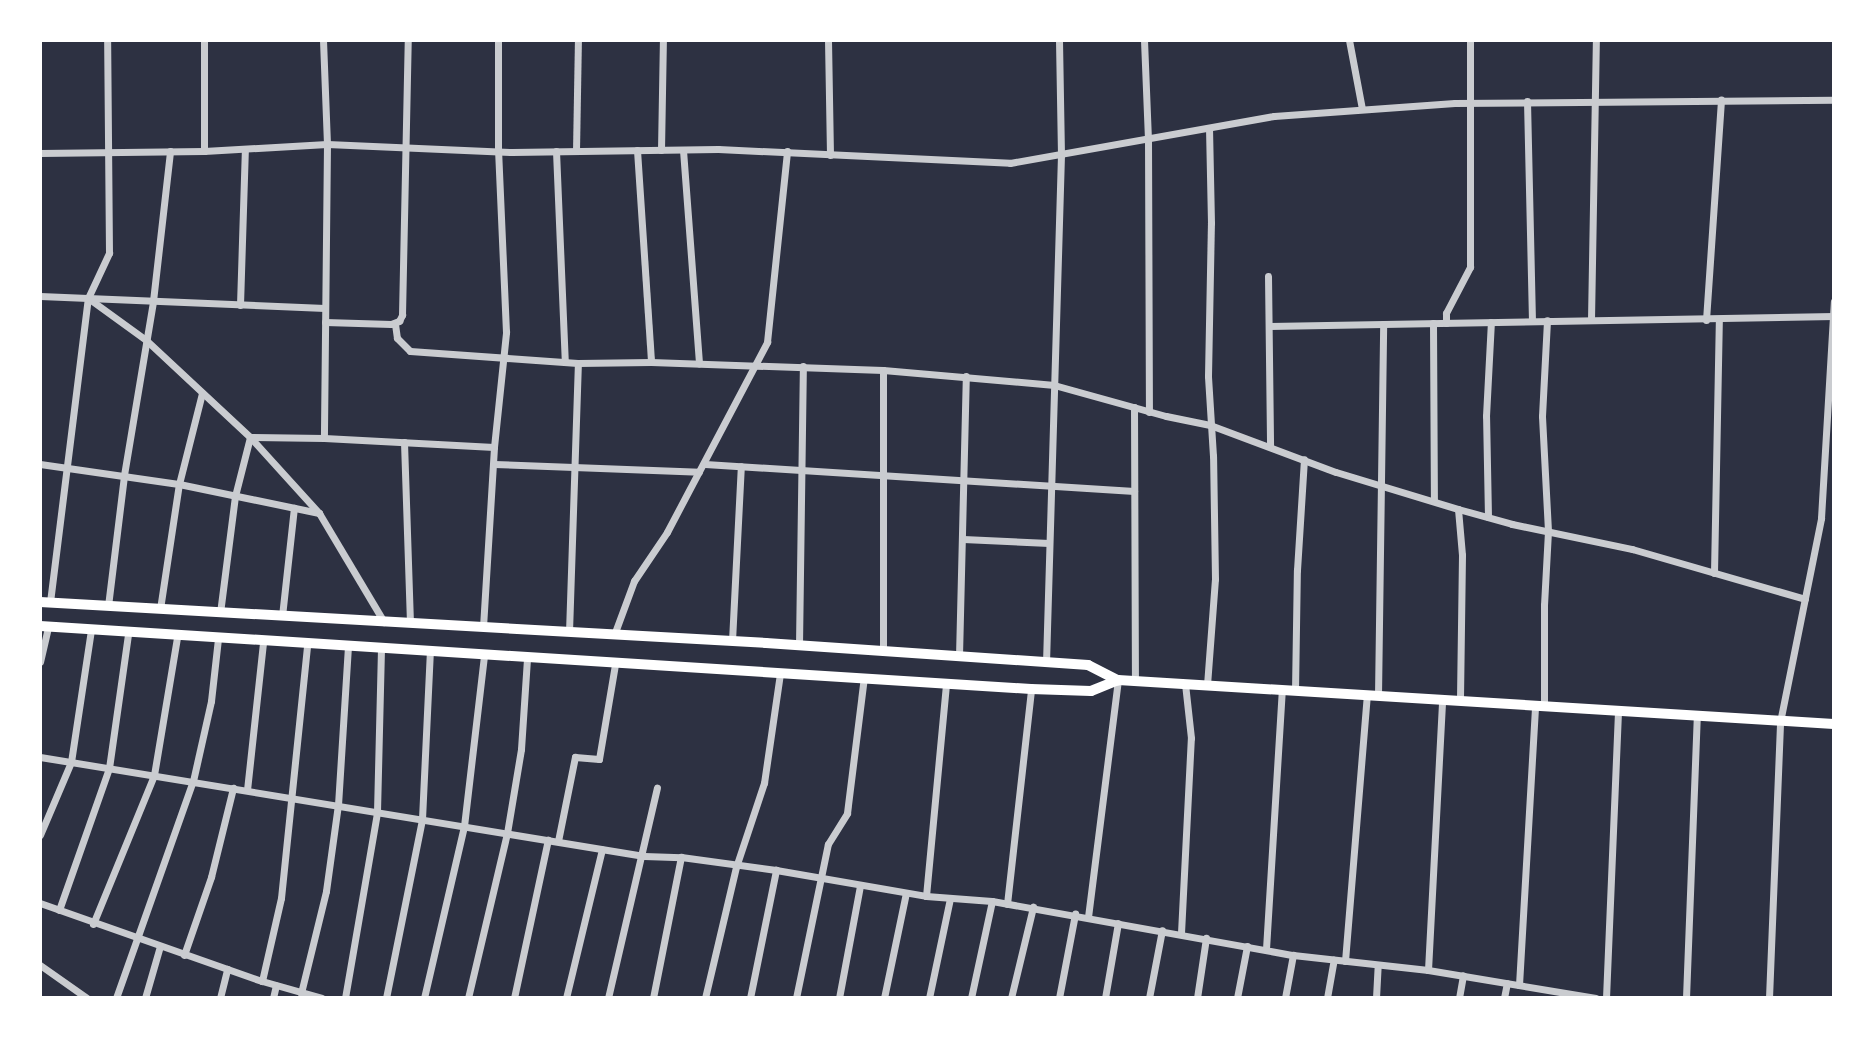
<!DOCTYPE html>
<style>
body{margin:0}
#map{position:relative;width:1874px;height:1038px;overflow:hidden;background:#2d3142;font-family:"Space Grotesk",sans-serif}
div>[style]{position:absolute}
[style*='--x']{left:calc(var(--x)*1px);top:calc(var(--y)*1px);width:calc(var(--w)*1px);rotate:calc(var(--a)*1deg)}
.minor>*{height:7px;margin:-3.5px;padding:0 3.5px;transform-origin:3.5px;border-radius:3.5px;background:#caccd0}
.secondary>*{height:10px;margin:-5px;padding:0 5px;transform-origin:5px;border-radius:5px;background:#fff}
span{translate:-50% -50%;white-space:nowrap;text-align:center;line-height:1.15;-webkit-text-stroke:6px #fff;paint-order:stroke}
.frame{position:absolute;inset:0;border:42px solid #fff;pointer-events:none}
</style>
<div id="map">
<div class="minor">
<div style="--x:204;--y:40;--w:111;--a:90"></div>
<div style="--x:323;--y:40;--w:104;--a:87.8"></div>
<div style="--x:327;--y:144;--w:294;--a:90.6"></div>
<div style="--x:828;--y:40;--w:115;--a:89"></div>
<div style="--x:1144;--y:40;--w:100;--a:87.7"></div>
<div style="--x:1148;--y:140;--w:272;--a:89.8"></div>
<div style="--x:1349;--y:40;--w:70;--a:79.3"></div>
<div style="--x:1527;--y:101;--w:220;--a:88.7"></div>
<div style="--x:637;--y:150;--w:212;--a:86.2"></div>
<div style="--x:661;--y:150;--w:110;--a:-89"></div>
<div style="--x:683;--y:150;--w:214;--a:85.7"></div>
<div style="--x:556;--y:151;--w:211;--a:87.6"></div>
<div style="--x:576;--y:151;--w:111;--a:-89"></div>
<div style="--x:40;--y:153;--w:164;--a:-0.7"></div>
<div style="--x:204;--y:151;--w:123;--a:-3.3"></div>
<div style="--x:327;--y:144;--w:185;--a:2.5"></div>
<div style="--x:512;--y:152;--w:206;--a:-0.8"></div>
<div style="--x:718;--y:149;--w:292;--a:2.7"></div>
<div style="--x:1010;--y:163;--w:268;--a:-10.1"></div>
<div style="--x:1274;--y:116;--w:181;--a:-4.1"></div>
<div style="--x:1455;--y:103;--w:379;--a:-0.5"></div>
<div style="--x:1268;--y:276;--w:170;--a:89.3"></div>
<div style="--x:40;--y:296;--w:285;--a:2.4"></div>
<div style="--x:88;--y:298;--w:72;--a:35.9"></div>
<div style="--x:146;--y:340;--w:142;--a:43"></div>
<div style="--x:250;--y:437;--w:103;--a:47.8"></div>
<div style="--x:319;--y:513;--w:127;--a:59.2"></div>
<div style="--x:240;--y:305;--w:155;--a:-88.2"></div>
<div style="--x:1591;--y:320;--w:280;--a:-89"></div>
<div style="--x:1706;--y:320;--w:221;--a:-86.1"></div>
<div style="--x:325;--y:322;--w:66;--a:1.7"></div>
<div style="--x:391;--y:324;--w:9;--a:-21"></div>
<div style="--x:399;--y:321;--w:7;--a:-63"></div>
<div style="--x:402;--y:315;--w:275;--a:-88.8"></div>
<div style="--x:1433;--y:323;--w:178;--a:89.7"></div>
<div style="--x:1446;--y:323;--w:10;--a:-90"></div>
<div style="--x:1446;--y:313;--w:52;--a:-62.4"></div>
<div style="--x:1470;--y:267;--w:227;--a:-90"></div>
<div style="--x:395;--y:324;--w:14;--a:82"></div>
<div style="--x:397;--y:338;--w:18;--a:45"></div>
<div style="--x:410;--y:351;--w:168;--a:4.1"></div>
<div style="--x:578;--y:363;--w:73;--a:-0.8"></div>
<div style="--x:651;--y:362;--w:232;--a:2"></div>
<div style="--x:883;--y:370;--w:172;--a:5"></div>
<div style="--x:1054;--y:385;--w:116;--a:15.5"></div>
<div style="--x:1166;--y:416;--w:45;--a:11.6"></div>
<div style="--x:1210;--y:425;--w:134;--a:20.5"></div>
<div style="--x:1336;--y:472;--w:127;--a:16.9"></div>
<div style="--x:1458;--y:509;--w:56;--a:15.5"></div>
<div style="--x:1512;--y:524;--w:123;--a:11.8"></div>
<div style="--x:1632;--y:549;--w:180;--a:16.1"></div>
<div style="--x:1269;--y:326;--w:565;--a:-1.01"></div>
<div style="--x:1134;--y:407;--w:274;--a:89.8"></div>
<div style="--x:404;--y:442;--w:181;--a:88.1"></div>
<div style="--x:40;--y:464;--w:140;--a:8.2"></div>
<div style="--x:179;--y:484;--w:143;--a:11.7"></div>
<div style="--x:494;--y:464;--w:205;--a:2.2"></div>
<div style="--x:705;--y:464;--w:430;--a:3.6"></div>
<div style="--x:1458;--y:509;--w:46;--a:85"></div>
<div style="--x:1462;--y:555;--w:146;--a:90.8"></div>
<div style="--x:1488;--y:517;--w:101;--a:-91.1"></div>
<div style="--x:1486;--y:416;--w:94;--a:-87"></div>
<div style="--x:963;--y:539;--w:86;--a:2.7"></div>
<div style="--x:1714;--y:573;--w:253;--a:-88.9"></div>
<div style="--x:50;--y:602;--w:306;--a:-82.9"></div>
<div style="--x:88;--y:298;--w:50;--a:-65"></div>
<div style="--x:109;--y:253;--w:213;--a:-90.5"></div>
<div style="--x:108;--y:606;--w:132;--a:-83"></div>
<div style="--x:124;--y:475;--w:176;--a:-80.5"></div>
<div style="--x:153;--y:301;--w:151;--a:-83.5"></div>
<div style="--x:160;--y:609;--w:126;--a:-81.4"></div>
<div style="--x:179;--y:484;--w:94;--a:-75.8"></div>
<div style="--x:220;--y:613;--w:118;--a:-82.7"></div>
<div style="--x:235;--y:496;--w:61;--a:-75.7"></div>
<div style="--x:250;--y:437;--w:74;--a:0.8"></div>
<div style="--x:324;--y:438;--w:170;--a:3"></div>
<div style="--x:282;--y:616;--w:109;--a:-83.7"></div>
<div style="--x:483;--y:627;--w:180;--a:-86.5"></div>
<div style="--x:494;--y:447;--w:116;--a:-84"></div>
<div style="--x:506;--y:332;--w:181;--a:-92.5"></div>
<div style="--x:498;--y:151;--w:111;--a:-90"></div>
<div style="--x:569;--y:632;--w:269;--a:-88.1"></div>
<div style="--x:614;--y:635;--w:58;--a:-69.7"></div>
<div style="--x:634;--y:581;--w:59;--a:-56"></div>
<div style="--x:667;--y:532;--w:215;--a:-62.2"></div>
<div style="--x:767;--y:342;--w:192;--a:-84"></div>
<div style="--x:732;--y:641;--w:175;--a:-87.1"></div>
<div style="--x:799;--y:645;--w:279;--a:-89.2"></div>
<div style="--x:883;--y:651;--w:281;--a:-90"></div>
<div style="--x:959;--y:656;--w:280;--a:-88.6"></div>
<div style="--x:40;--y:662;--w:36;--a:-77"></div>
<div style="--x:1046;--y:663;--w:508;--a:-88.31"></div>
<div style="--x:1061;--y:155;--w:115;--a:-91"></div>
<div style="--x:1207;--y:685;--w:106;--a:-85.7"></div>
<div style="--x:1215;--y:579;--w:123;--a:-90.9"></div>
<div style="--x:1213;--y:456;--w:80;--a:-93.6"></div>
<div style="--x:1208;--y:376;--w:153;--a:-88.9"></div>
<div style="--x:1211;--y:223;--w:95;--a:-91.2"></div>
<div style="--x:1295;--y:691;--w:121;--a:-89.1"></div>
<div style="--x:1297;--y:570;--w:111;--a:-86.4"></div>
<div style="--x:1378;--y:696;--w:372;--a:-89.2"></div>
<div style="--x:1544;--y:706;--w:101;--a:-90"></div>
<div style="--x:1544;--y:605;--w:74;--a:-86.9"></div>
<div style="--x:1548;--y:531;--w:115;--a:-93"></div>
<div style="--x:1542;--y:416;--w:96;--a:-87"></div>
<div style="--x:40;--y:757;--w:612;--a:9.31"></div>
<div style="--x:644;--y:856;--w:37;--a:2"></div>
<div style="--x:681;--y:857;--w:96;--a:7.8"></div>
<div style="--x:776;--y:870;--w:152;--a:9.8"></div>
<div style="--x:926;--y:896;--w:66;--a:4.3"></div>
<div style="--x:992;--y:901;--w:306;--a:10.2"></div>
<div style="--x:1293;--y:955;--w:136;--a:6.3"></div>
<div style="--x:1428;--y:970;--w:170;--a:9.5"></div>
<div style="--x:247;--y:790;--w:149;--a:-83.8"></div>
<div style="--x:40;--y:835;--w:79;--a:-67"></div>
<div style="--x:71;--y:762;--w:134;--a:-81.4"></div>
<div style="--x:558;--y:841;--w:86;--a:-78.6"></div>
<div style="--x:575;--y:757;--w:24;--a:5"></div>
<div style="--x:599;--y:759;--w:96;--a:-80.4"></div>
<div style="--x:926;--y:896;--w:214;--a:-84.6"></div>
<div style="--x:40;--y:903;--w:235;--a:19.4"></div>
<div style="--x:262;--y:981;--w:62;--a:15.8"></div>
<div style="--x:1007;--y:904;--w:216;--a:-83.6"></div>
<div style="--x:59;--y:910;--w:151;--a:-70.6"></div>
<div style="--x:109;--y:768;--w:135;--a:-81.9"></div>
<div style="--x:1088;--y:917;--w:239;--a:-82.8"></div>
<div style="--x:93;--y:924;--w:161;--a:-67.7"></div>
<div style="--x:154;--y:775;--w:140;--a:-80.5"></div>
<div style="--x:1181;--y:933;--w:195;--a:-87.1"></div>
<div style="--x:1191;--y:738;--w:54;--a:-96.3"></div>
<div style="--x:1266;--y:949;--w:259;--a:-86.5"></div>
<div style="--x:184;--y:955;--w:83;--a:-70.9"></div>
<div style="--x:211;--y:877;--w:92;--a:-76.1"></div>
<div style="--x:1345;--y:961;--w:267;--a:-85.3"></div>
<div style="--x:40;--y:965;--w:57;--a:35.1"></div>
<div style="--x:1428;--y:970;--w:270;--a:-87"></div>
<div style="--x:262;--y:981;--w:85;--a:-77.1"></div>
<div style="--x:281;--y:898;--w:254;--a:-84.1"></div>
<div style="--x:1519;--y:985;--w:280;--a:-86.7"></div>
<div style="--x:301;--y:993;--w:105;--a:-76.2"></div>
<div style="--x:326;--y:891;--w:87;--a:-82.1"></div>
<div style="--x:338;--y:805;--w:158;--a:-86.4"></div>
<div style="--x:116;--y:998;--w:230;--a:-70.5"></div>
<div style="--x:193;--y:781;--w:82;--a:-77.3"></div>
<div style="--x:211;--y:701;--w:62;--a:-83.6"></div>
<div style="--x:145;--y:998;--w:54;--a:-73.9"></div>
<div style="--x:220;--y:998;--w:30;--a:-76"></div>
<div style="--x:273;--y:998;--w:13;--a:-77"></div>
<div style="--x:345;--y:998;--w:189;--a:-80.2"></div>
<div style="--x:377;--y:812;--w:163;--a:-88.6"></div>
<div style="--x:386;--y:998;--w:183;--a:-78.6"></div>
<div style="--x:422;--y:819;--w:167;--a:-87.3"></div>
<div style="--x:424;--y:998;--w:177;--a:-76.9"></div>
<div style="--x:464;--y:826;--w:172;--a:-83.3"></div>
<div style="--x:468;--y:998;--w:170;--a:-76.7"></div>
<div style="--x:507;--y:833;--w:85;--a:-80.5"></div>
<div style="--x:521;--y:749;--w:90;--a:-86.2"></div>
<div style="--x:514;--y:998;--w:162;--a:-77.9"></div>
<div style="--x:566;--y:998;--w:153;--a:-76.4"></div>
<div style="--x:608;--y:998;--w:216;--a:-76.9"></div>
<div style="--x:653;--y:998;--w:144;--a:-78.8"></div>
<div style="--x:705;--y:998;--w:135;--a:-76.7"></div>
<div style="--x:736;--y:867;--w:89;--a:-71.6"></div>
<div style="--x:764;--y:783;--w:111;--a:-81.7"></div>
<div style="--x:750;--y:998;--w:131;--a:-78.5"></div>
<div style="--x:796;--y:998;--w:157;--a:-78.3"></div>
<div style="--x:828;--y:844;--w:36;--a:-58"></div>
<div style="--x:847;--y:813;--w:137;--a:-82.9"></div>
<div style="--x:839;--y:998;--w:114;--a:-79.4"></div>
<div style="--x:884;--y:998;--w:107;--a:-78.2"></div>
<div style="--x:929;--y:998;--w:102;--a:-78.1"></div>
<div style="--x:971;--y:998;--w:99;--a:-77.8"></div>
<div style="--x:1011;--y:998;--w:94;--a:-76.4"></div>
<div style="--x:1059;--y:998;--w:86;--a:-79.2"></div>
<div style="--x:1105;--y:998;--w:76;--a:-80.2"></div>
<div style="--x:1149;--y:998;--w:69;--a:-79.2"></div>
<div style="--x:1197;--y:998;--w:61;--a:-81.5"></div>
<div style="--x:1237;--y:998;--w:53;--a:-79.1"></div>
<div style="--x:1285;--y:998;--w:44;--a:-79.5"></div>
<div style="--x:1327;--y:998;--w:39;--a:-80"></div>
<div style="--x:1376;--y:998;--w:33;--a:-87"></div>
<div style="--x:1459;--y:998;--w:23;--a:-80"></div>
<div style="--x:1504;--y:998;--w:15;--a:-79"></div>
<div style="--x:1606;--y:998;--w:286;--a:-87.6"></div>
<div style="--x:1686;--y:998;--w:280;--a:-87.8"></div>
<div style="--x:1769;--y:998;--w:276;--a:-87.7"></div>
<div style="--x:1780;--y:722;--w:208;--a:-78.6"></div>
<div style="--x:1821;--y:518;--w:217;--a:-86.6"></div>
</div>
<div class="secondary">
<div style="--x:40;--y:602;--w:727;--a:3.23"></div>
<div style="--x:766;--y:643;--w:323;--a:3.9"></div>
<div style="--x:1088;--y:665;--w:34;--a:27"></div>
<div style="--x:1118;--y:680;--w:717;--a:3.52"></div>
<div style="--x:40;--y:626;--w:993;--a:3.64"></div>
<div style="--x:1031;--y:689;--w:60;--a:1.9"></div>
<div style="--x:1091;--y:691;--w:29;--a:-22"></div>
</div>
<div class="frame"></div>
</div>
